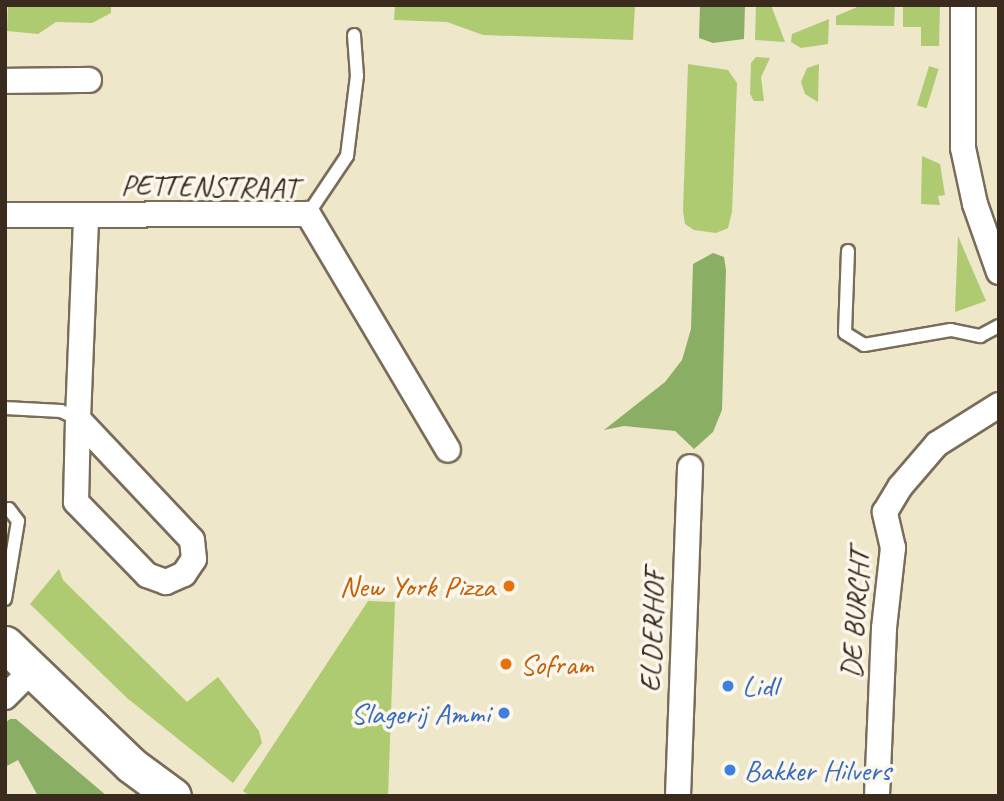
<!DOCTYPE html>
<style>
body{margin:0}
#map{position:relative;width:1004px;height:801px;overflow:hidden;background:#eee7ca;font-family:Caveat,sans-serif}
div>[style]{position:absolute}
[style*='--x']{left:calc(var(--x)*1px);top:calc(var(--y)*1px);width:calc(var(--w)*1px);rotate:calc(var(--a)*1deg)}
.green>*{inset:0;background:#aecb72;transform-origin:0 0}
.forest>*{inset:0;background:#8aaf64}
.roads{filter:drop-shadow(2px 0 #7a6c5a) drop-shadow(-2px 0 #7a6c5a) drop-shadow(0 2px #7a6c5a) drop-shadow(0 -2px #7a6c5a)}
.lane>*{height:12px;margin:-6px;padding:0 6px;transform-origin:6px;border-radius:6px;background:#fff}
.street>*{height:24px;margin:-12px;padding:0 12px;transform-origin:12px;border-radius:12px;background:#fff}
.secondary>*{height:35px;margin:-17.5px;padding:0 17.5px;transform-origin:17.5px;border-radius:17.5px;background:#fff}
.dots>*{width:19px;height:19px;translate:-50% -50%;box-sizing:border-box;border:4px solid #fbf7ec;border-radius:50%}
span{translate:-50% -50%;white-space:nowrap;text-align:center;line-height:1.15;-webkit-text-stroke:7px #fbf7ec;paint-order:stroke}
.street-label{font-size:30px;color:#3b2a1e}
.food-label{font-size:30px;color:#c56008}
.right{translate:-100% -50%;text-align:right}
.left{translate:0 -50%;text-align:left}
.shop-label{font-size:30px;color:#366cbe}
.frame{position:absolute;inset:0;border:7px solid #3b2a1e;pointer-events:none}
</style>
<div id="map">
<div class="green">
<div style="clip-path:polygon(8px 5px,111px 5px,111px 13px,92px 23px,56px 22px,38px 34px,7px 31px)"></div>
<div style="clip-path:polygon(395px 5px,635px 5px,633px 40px,483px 35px,447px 22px,394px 20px)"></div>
<div style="clip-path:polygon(756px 5px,771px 5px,785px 42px,755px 40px)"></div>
<div style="clip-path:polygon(862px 5px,895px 5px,894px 26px,836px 25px,836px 16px)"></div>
<div style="clip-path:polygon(903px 5px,940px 5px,939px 46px,921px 46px,921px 27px,903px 27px)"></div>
<div style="clip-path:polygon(829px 19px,828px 44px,801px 48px,791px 42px,792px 34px)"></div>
<div style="clip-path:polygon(756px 57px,770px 58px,761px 77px,764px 101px,754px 101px,750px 94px,751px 63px)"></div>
<div style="clip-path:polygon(688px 64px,728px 70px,737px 83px,732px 212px,728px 228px,716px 233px,694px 230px,685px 224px,683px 211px)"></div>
<div style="clip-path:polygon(819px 64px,818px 102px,805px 94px,801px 82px,807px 68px)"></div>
<div style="left:929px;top:66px;width:10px;height:41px;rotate:17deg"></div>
<div style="clip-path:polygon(922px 156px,940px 164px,945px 195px,938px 196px,940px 205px,921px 204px)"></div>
<div style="clip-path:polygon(958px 236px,986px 301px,955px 312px)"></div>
<div style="clip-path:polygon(59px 569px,63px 580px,187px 702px,218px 677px,259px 731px,262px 743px,233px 783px,127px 698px,30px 604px)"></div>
<div style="clip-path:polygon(368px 601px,395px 602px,388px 796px,250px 796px,243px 791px)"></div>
</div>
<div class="forest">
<div style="clip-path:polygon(700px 5px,745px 5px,744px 39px,713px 43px,699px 38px)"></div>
<div style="clip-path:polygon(713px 253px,724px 257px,726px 270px,722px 410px,713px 432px,694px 449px,675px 431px,624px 426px,604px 430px,665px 382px,682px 360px,691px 329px,693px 264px)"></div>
<div style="clip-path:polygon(10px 719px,16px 719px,107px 796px,38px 796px,18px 760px,5px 767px,5px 723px)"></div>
</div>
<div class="roads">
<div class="lane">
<div style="--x:308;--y:214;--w:70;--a:-56.1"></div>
<div style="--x:347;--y:156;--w:81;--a:-82.9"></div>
<div style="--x:357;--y:76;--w:41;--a:-94.2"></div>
<div style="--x:848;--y:251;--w:82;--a:92.1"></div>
<div style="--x:845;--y:333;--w:22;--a:32"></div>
<div style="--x:864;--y:345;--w:88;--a:-9.8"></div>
<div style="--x:951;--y:330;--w:30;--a:12"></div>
<div style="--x:980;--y:336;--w:21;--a:-28"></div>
<div style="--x:5;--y:408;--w:56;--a:3.1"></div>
<div style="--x:61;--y:411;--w:19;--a:25"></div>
<div style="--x:5;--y:599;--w:79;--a:-80.5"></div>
<div style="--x:18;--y:521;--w:15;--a:-127"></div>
</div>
<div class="street">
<div style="--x:963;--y:5;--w:143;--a:90"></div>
<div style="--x:963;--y:148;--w:57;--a:77.9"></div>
<div style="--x:975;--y:204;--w:72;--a:70.6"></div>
<div style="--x:5;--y:81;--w:84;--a:-0.7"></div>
<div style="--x:5;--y:215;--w:303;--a:-0.2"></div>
<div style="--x:308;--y:214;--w:274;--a:59.3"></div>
<div style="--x:78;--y:419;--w:166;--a:46.7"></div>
<div style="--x:192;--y:540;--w:19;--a:84"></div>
<div style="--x:194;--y:559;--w:18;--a:124"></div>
<div style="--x:184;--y:574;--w:20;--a:156"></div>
<div style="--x:166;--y:582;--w:20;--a:-160"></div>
<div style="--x:147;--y:575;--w:102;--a:-134.2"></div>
<div style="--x:76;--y:502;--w:83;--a:-88.6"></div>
<div style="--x:78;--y:419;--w:203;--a:-87.7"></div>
<div style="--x:5;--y:697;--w:35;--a:-45"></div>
<div style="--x:678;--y:796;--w:329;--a:-87.9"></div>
<div style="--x:877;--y:796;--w:168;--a:-87.6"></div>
<div style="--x:884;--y:628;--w:81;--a:-83.6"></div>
<div style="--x:893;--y:548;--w:37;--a:-103"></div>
<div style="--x:885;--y:512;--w:29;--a:-59"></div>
<div style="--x:900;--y:487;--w:57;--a:-49.3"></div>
<div style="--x:937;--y:444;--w:73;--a:-32.2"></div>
</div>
<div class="secondary">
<div style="--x:5;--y:644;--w:175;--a:43.8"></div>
<div style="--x:131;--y:765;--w:52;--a:36.4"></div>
</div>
</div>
<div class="dots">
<div style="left:509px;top:586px;background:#e8710a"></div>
<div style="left:506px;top:664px;background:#e8710a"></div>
<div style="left:728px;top:686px;background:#3f7fe0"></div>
<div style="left:504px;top:713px;background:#3f7fe0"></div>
<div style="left:730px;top:770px;background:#3f7fe0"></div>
</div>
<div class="street-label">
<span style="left:209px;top:186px;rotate:1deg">PETTENSTRAAT</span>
<span style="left:855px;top:614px;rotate:-86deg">DE BURCHT</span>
<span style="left:652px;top:631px;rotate:-88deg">ELDERHOF</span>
</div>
<div class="food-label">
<span class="right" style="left:495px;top:586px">New York Pizza</span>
<span class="left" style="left:520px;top:664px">Sofram</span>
</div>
<div class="shop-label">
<span class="left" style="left:742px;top:686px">Lidl</span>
<span class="right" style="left:490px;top:713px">Slagerij Ammi</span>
<span class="left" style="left:744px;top:770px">Bakker Hilvers</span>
</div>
<div class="frame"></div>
</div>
